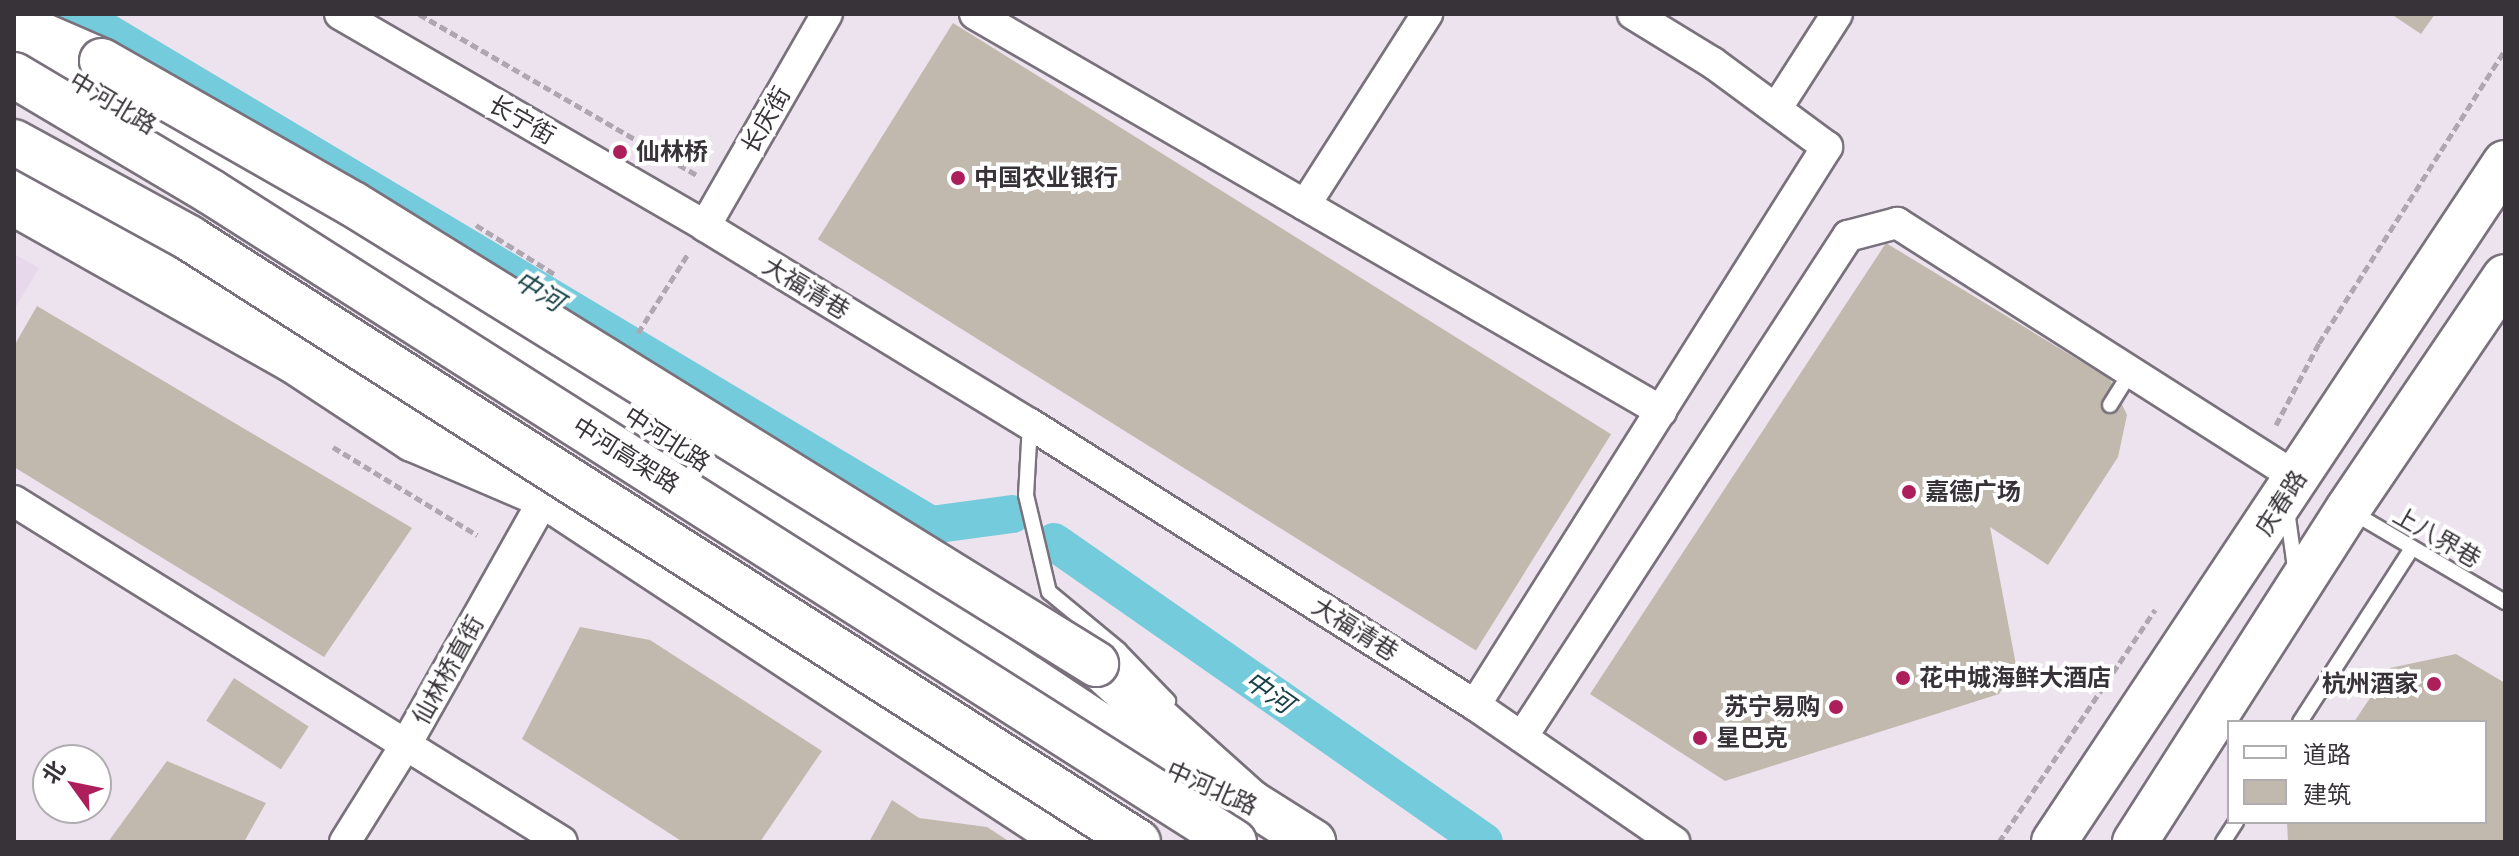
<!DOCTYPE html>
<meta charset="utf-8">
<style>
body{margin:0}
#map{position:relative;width:2519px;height:856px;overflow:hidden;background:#ece3ee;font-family:"IBM Plex Sans","Noto Sans SC",sans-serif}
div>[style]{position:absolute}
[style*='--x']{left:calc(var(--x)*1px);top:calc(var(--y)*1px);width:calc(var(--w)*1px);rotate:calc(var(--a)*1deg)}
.built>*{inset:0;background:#e7d9eb}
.canal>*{height:38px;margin:-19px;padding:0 19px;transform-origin:19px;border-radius:19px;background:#73cbdb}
.building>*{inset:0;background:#c1b9ae;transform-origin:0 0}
.path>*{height:5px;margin-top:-2.5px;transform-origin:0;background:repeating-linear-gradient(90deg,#aea7b0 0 8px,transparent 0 12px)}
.roads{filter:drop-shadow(2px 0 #79717b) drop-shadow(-2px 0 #79717b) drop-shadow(0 2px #79717b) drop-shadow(0 -2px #79717b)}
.service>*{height:14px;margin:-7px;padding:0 7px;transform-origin:7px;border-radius:7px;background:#fff}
.minor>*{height:30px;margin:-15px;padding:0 15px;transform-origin:15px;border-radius:15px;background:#fff}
.primary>*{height:44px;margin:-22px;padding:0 22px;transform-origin:22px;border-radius:22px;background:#fff}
.trunk>*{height:44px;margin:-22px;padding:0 22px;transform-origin:22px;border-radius:22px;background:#fff}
.bridges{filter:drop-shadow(2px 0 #79717b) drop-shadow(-2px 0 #79717b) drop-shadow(0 2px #79717b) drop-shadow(0 -2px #79717b)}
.trunk-bridge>*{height:44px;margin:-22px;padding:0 22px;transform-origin:22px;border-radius:22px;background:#fff}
.dots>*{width:22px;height:22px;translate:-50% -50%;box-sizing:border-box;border:4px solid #fff;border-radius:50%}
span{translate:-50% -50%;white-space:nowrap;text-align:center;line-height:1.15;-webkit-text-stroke:8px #fff;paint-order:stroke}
.street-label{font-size:24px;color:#373338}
.poi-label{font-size:24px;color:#373338;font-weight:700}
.left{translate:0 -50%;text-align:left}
.right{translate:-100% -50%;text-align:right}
.water-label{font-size:26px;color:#174047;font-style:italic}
.frame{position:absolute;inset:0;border:16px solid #373338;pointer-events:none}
.legend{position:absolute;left:2227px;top:720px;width:260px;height:104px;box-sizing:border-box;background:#fff;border:2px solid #afadaf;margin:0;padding:10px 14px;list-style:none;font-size:24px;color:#373338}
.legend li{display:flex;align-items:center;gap:16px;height:40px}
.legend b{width:40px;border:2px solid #afadaf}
.north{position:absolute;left:32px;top:744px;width:80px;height:80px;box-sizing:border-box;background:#fff;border:2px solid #afadaf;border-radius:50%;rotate:303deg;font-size:22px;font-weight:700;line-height:32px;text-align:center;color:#373338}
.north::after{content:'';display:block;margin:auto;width:28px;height:36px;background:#ad1f5b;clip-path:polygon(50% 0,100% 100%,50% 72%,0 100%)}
</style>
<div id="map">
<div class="built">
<div style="clip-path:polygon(14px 254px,39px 268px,14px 310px)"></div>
</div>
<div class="canal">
<div style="--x:76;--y:14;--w:996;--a:30.87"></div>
<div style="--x:931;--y:525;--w:82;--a:-7.7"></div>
<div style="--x:1054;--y:542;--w:524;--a:34.9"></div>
</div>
<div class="building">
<div style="clip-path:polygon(2391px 14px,2435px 14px,2421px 34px)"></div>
<div style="left:953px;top:23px;width:776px;height:255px;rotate:32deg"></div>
<div style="clip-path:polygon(1886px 243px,2110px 379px,2127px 415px,2118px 457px,2048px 565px,1990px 527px,2016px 665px,1999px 694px,1725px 781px,1590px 694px)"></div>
<div style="clip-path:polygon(37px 306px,412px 528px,324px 657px,14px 467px,14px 346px)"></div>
<div style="clip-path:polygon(580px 627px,650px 640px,822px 751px,760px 842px,683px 842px,522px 739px)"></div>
<div style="clip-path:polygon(2456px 654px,2505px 683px,2505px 842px,2288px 842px,2287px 822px,2485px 822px,2485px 722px,2354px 722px,2390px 668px)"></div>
<div style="left:234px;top:678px;width:89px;height:51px;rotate:33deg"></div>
<div style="clip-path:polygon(167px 761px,266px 803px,244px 842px,108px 842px)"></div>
<div style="clip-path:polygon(892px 800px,919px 818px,987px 827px,1010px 842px,869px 842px)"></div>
</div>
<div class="path">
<div style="--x:419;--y:14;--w:321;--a:30.1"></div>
<div style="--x:476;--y:225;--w:94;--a:32"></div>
<div style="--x:638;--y:333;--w:93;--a:-57.7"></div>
<div style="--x:2276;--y:425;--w:93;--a:-62.3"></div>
<div style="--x:2319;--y:343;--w:347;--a:-57.6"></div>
<div style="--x:333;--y:447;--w:169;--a:31.4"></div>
<div style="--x:1999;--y:842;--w:280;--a:-56.1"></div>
</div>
<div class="roads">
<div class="service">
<div style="--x:2110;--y:405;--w:38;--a:-58"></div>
<div style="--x:1030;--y:424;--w:71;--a:93.2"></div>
<div style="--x:1026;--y:495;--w:100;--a:76.7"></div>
<div style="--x:1049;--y:592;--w:91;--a:39.6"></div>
<div style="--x:1119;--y:650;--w:71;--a:46.1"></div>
<div style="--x:2287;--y:510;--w:59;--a:82.1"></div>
<div style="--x:2352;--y:512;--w:178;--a:30.5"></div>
<div style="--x:2300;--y:722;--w:207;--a:-57.2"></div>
<div style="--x:2223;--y:842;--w:24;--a:-57"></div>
</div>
<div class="minor">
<div style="--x:340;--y:14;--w:422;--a:30.1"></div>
<div style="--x:705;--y:226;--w:381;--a:31.4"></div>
<div style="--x:1030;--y:424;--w:526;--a:32.27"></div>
<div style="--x:1475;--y:705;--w:242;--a:34.5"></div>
<div style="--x:975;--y:14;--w:793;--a:30.06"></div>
<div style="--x:1776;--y:109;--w:113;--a:-57.3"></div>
<div style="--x:1305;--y:205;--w:227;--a:-57.4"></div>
<div style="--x:705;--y:226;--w:245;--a:-60.1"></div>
<div style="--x:14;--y:501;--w:645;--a:31.89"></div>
<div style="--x:1475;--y:705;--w:660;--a:-57.76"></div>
<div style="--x:1827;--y:147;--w:142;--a:-143.6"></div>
<div style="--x:1713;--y:63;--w:94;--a:-148.5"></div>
<div style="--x:1522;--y:737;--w:598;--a:-56.95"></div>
<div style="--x:1848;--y:236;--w:51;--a:-14.9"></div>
<div style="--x:1897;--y:223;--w:474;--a:32.5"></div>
<div style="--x:345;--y:842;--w:113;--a:-58"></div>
<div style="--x:405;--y:746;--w:287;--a:-60.6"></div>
</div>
<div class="primary">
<div style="--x:14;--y:43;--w:686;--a:30.98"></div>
<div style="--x:602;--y:396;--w:687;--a:33.48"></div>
<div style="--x:1175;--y:775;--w:80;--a:19.8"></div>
<div style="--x:1250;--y:802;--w:75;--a:32.4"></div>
<div style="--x:14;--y:170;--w:337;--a:29.9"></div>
<div style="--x:306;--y:338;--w:915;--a:33.41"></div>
<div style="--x:2054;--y:842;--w:815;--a:-56.41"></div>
<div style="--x:2135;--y:842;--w:395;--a:-57.4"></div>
<div style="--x:2348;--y:509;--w:280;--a:-55.9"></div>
</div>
<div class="trunk">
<div style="--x:14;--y:23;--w:96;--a:23.4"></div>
<div style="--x:14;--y:203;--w:320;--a:29.4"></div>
<div style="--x:293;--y:360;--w:144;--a:33.4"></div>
<div style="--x:413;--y:439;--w:145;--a:23.2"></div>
<div style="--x:1096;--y:664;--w:207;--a:41.9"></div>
</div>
</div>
<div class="bridges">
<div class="trunk-bridge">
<div style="--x:102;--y:61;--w:289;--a:29.7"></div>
<div style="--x:353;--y:204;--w:874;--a:31.76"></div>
<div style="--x:14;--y:75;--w:229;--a:30.7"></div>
<div style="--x:211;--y:192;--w:1212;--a:32.43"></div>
<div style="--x:14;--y:142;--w:200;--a:28.7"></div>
<div style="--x:189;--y:238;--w:1125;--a:32.48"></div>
</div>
</div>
<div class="dots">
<div style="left:620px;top:152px;background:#ad1f5b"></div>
<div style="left:958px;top:178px;background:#ad1f5b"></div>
<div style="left:1909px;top:492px;background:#ad1f5b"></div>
<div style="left:1903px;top:678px;background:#ad1f5b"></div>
<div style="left:2434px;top:684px;background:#ad1f5b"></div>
<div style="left:1836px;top:707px;background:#ad1f5b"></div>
<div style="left:1700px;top:738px;background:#ad1f5b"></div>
</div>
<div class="street-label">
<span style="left:113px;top:103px;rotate:31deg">中河北路</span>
<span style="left:522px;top:120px;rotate:30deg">长宁街</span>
<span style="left:766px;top:120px;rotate:-60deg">长庆街</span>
<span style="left:806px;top:288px;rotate:31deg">大福清巷</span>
<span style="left:667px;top:439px;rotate:33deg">中河北路</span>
<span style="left:626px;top:455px;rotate:32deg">中河高架路</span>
<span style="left:2281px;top:503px;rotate:-57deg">庆春路</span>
<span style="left:2437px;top:537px;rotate:30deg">上八界巷</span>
<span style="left:1355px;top:629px;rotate:32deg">大福清巷</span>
<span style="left:448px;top:670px;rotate:-61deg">仙林桥直街</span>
<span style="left:1212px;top:788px;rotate:24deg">中河北路</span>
</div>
<div class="poi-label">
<span class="left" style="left:636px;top:152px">仙林桥</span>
<span class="left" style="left:974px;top:178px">中国农业银行</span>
<span class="left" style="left:1925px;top:492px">嘉德广场</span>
<span class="left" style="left:1919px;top:678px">花中城海鲜大酒店</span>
<span class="right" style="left:2418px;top:684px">杭州酒家</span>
<span class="right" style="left:1820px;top:707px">苏宁易购</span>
<span class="left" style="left:1716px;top:738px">星巴克</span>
</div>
<div class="water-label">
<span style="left:539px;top:291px;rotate:31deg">中河</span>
<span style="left:1269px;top:692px;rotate:35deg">中河</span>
</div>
<div class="frame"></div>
<ul class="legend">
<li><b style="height:10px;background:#fff"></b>道路</li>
<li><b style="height:22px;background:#c1b9ae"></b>建筑</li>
</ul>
<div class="north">北</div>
</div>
